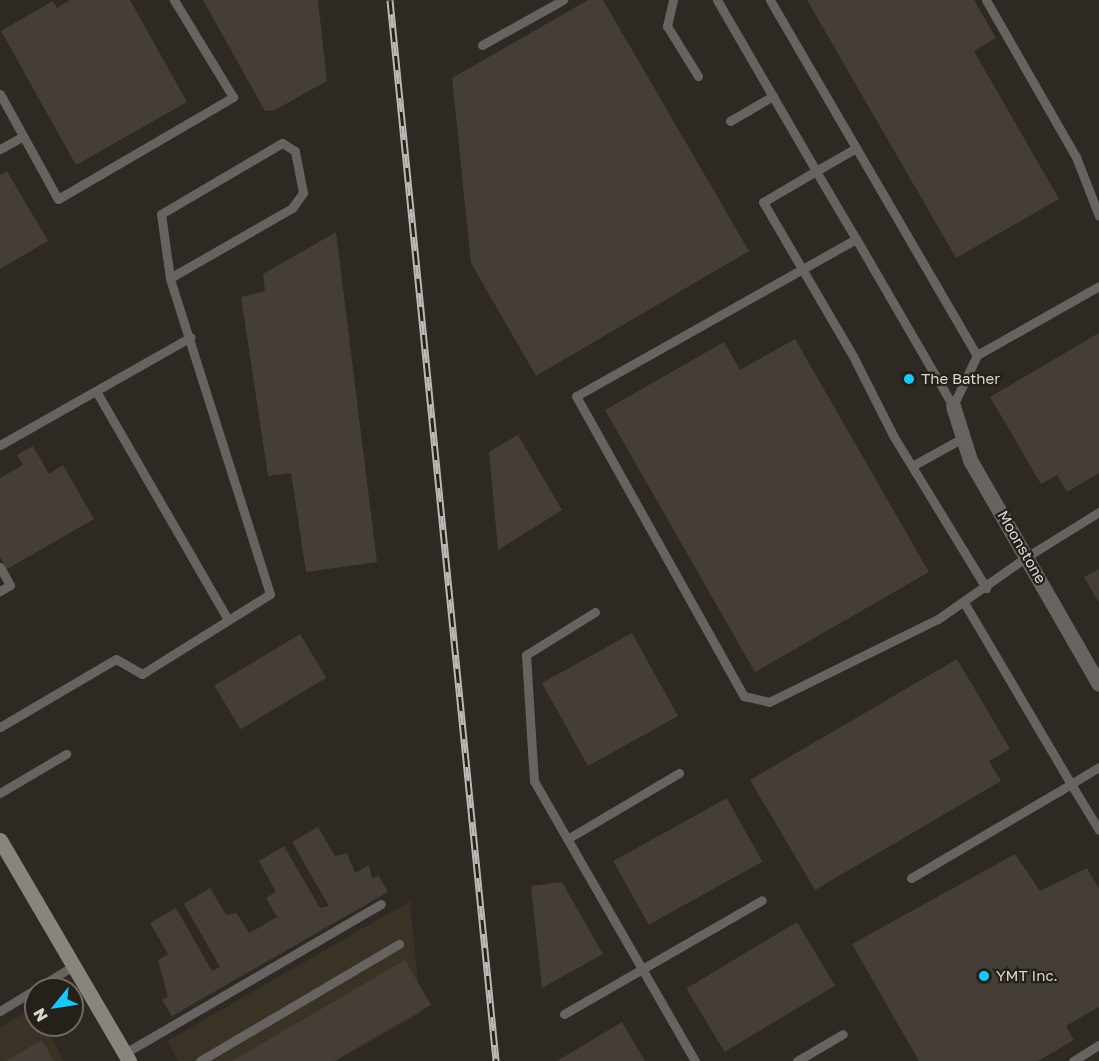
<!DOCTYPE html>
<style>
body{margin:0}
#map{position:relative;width:1099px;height:1061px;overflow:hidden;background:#2e2922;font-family:"Golos Text",sans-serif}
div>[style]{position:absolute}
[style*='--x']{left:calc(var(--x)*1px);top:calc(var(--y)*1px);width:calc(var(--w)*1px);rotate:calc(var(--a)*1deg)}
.built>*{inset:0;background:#3b3226}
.building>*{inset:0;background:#443e37;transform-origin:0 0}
.lane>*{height:9px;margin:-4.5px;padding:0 4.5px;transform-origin:4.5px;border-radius:4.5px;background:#666360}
.street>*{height:15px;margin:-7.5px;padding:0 7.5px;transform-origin:7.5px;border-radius:7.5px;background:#666360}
.secondary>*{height:15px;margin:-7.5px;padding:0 7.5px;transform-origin:7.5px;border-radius:7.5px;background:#88847e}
.rail>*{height:7px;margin-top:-3.5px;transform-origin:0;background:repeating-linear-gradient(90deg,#252019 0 14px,#bcb8b4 0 28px);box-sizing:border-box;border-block:2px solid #bcb8b4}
.dots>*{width:16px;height:16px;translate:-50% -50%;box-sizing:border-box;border:3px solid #252019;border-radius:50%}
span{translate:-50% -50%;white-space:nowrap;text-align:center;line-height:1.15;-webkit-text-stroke:4.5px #252019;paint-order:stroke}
.poi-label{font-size:15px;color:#d9d6d2}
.left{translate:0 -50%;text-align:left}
.street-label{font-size:15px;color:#d9d6d2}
.north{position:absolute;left:24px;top:977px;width:60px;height:60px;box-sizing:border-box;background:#252019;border:2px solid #6d6963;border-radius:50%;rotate:240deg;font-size:16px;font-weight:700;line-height:24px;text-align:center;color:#d9d6d2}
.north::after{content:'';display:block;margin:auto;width:21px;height:27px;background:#15cafb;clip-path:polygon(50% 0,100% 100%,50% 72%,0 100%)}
</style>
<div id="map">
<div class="built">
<div style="clip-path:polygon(410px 901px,421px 1013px,336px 1061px,178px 1061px,167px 1041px)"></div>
<div style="clip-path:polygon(34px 1008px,36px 1025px,44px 1025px,64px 1061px,0 1061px,0 1027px)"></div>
</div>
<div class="building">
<div style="clip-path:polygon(70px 0,130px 0,187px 102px,76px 165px,1px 31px,53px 1px,57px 8px)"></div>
<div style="clip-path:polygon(203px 0,318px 0,327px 81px,275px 110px,265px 111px)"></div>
<div style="clip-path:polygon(588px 0,603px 0,749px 251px,536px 376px,471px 263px,452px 78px)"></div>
<div style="clip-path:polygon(807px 0,974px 0,996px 38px,974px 51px,1059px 199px,956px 258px)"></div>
<div style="clip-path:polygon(7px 171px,48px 241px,0 269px,0 175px)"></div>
<div style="clip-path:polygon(336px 232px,377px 562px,306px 572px,291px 473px,268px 476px,241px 297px,265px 291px,263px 274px)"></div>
<div style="clip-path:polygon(1099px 333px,1099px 473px,1067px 492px,1057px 475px,1041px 484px,990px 397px)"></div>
<div style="clip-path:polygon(795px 339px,929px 572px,755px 672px,605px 410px,724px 342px,740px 370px)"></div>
<div style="clip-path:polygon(518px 435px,562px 510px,498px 550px,489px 452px)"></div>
<div style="clip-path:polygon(33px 446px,49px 474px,63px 465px,94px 519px,7px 569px,0 557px,0 478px,23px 465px,17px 455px)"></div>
<div style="clip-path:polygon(1099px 569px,1099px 603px,1084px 577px)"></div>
<div style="left:632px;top:633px;width:95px;height:103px;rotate:61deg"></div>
<div style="left:300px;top:634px;width:51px;height:100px;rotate:59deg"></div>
<div style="clip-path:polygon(957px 659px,1010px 749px,989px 761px,1001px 781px,815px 890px,750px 780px)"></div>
<div style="left:727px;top:798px;width:73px;height:130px;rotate:61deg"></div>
<div style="clip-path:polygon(318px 827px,335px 856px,347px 853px,355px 873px,369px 865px,372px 878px,379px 876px,388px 892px,172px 1016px,162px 1000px,168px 997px,158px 960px,168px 954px,150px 923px,176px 908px,212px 971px,220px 967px,184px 904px,210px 888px,226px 915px,237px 913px,249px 933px,277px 917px,266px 898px,276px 892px,259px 861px,284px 846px,320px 908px,329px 906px,292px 842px)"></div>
<div style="clip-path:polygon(1015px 854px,1040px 891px,1087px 868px,1099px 889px,1099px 1007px,1066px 1026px,1074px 1040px,1038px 1061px,919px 1061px,852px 944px)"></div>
<div style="clip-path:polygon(562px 882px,603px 954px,542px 988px,531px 886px)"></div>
<div style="left:797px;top:922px;width:74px;height:129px;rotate:59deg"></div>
<div style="clip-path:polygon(405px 960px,431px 1005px,334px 1061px,232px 1061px)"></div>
<div style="clip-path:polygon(622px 1022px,645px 1061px,557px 1061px)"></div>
<div style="clip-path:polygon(42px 1040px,54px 1061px,6px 1061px)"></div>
</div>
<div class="lane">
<div style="--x:673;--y:0;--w:27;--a:103"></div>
<div style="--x:667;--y:26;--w:59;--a:58.2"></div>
<div style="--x:717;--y:0;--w:198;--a:59.9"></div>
<div style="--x:816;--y:171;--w:61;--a:149.7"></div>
<div style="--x:763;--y:202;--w:178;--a:59.7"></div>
<div style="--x:853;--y:356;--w:91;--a:63.2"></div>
<div style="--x:894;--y:437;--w:177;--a:58.6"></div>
<div style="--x:770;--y:0;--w:411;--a:59.8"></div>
<div style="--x:986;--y:0;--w:181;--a:60.2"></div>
<div style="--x:1076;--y:157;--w:63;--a:68.7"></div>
<div style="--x:482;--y:45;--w:93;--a:-29.1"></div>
<div style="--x:0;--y:94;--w:120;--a:61.1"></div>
<div style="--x:58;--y:199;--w:203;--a:-30.2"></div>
<div style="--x:233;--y:97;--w:114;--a:-121.3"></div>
<div style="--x:730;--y:121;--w:50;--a:-30.2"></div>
<div style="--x:0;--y:149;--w:26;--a:-29"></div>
<div style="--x:856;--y:239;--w:79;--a:-120.5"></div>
<div style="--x:816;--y:171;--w:46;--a:-29.9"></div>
<div style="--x:96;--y:391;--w:264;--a:60"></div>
<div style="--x:953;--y:406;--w:193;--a:-120.1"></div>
<div style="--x:856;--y:239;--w:321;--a:150.7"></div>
<div style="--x:576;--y:396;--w:344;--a:60.8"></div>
<div style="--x:744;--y:696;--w:26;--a:13"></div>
<div style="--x:769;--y:702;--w:188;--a:-26.2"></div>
<div style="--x:938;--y:619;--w:110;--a:-35"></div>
<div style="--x:1028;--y:556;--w:84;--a:-31.8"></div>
<div style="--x:953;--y:406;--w:56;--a:-64.8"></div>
<div style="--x:977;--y:355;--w:140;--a:-29.5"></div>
<div style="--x:0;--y:445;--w:219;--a:-29.5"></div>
<div style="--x:912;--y:466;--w:58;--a:-28.8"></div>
<div style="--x:0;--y:567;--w:21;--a:61"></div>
<div style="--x:10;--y:585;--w:12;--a:149"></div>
<div style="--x:595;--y:612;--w:81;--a:148.1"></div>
<div style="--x:526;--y:655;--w:126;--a:86.4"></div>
<div style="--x:534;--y:781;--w:323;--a:60.1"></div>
<div style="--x:0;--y:727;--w:134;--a:-30.4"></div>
<div style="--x:116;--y:659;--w:30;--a:30"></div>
<div style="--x:142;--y:674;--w:151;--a:-32"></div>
<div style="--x:270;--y:594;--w:331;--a:-107.6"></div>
<div style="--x:170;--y:278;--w:141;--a:-29.8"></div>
<div style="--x:292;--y:208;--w:19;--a:-54"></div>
<div style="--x:303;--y:193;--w:43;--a:-100.8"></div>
<div style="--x:295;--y:151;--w:15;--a:-148"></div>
<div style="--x:282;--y:143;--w:140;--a:149.6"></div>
<div style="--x:161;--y:214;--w:65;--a:82"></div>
<div style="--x:1099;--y:767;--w:33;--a:149"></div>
<div style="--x:1071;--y:784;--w:54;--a:58.7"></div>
<div style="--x:0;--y:793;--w:77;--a:-30.6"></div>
<div style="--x:569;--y:838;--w:128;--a:-30.6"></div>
<div style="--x:911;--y:878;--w:186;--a:-30.4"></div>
<div style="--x:1071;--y:784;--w:209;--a:-120.5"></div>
<div style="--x:36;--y:989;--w:44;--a:-31.9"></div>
<div style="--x:0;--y:1011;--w:42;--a:-31.4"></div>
<div style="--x:564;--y:1014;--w:228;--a:-29.9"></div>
<div style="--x:125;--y:1053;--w:296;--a:-30.2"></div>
<div style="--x:200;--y:1061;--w:231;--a:-30.5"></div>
<div style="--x:797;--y:1061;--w:53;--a:-30.4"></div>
<div style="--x:1073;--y:1061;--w:31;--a:-32"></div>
</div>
<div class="street">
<div style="--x:953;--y:406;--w:57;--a:72.5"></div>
<div style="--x:970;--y:460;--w:258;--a:60.1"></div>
</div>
<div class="secondary">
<div style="--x:0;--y:840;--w:256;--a:59.7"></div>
</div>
<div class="rail">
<div style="--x:390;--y:0;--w:1066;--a:84.29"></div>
</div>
<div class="dots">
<div style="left:909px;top:379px;background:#15cafb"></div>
<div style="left:984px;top:976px;background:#15cafb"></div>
</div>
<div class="poi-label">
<span class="left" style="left:921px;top:379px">The Bather</span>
<span class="left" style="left:996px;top:976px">YMT Inc.</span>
</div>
<div class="street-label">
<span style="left:1022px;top:547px;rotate:60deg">Moonstone</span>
</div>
<div class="north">N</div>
</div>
